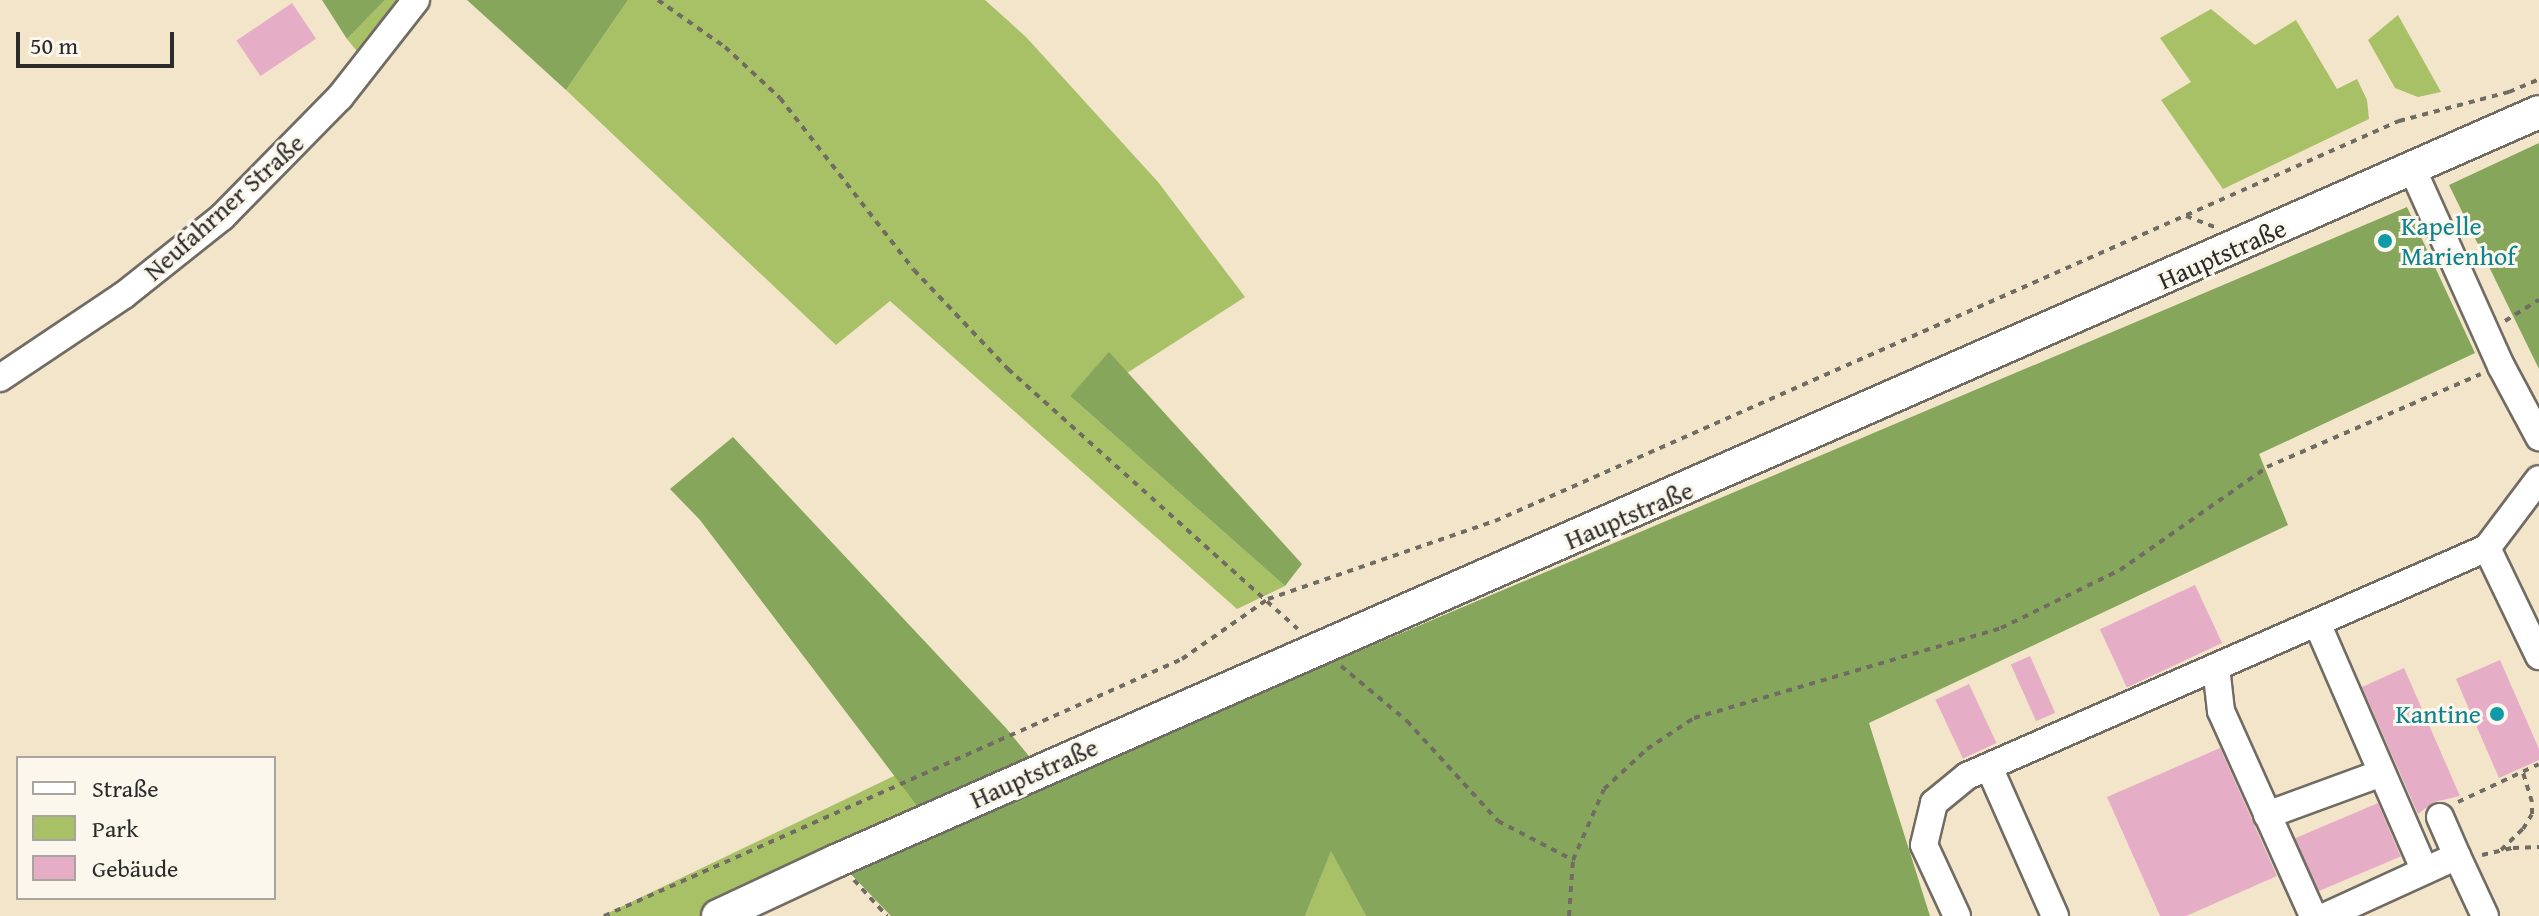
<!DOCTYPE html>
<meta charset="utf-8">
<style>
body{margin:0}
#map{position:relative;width:2539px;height:916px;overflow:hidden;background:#f2e5ca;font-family:"Gentium Book Plus",serif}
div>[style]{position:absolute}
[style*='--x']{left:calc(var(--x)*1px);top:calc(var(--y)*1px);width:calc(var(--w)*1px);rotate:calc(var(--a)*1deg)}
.green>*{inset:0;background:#a8c066}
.forest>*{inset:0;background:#86a65b}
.building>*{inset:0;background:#e6adc7;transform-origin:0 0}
.path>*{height:4px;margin-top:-2px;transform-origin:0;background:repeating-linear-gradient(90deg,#716c63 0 6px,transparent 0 12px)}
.roads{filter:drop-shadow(2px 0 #716c63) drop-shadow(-2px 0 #716c63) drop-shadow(0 2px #716c63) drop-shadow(0 -2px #716c63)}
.minor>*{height:26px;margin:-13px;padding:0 13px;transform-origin:13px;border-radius:13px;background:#fff}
.major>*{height:32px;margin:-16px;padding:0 16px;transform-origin:16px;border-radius:16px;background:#fff}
.dots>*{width:22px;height:22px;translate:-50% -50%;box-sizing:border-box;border:4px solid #fbf7ec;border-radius:50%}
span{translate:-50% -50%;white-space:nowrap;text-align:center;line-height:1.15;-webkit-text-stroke:6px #fbf7ec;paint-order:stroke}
.street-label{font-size:26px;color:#2b2b2b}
.culture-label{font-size:26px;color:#0d838f}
.left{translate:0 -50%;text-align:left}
.right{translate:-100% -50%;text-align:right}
.legend{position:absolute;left:16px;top:756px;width:260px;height:144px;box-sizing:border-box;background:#fbf7ec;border:2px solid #a8a59f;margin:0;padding:10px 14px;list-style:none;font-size:24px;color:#2b2b2b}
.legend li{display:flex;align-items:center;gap:16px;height:40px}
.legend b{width:40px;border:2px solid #a8a59f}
.scale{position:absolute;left:16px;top:32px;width:158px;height:36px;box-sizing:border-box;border:4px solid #2b2b2b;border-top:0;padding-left:10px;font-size:24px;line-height:28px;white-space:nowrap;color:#2b2b2b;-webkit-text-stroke:6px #fbf7ec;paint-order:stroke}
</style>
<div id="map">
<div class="green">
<div style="clip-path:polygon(385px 0,403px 0,360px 55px,347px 39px)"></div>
<div style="clip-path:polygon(628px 0,985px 0,1026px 37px,1158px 182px,1245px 297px,1127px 373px,1109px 353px,1070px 396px,1285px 586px,1237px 609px,890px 301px,836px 345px,566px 90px)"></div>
<div style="clip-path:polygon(2211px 9px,2255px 45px,2296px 20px,2337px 89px,2357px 79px,2367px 100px,2369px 119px,2223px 189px,2161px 100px,2191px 82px,2160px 38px)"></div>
<div style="clip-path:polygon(2398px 15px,2441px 92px,2418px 97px,2395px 88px,2368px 40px)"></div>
<div style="clip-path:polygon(896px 775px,937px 832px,751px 916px,602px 916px)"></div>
<div style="clip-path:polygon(1331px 850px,1366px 916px,1305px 916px)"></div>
</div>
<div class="forest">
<div style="clip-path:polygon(322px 0,385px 0,347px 39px)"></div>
<div style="clip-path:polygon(467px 0,628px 0,566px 90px)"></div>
<div style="clip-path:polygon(2539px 143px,2539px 369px,2449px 185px)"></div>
<div style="clip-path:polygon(2407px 207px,2475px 353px,2259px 454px,2288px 525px,1869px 723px,1930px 916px,1366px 916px,1331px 851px,1305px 916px,891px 916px,848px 871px,937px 832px,700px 520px,670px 489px,733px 437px,1006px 728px,1050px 782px)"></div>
<div style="clip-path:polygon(1109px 352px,1302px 564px,1285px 586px,1070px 396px)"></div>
</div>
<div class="building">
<div style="left:292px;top:3px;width:43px;height:67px;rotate:56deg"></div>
<div style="left:2195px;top:585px;width:64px;height:105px;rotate:65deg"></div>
<div style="left:2030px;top:656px;width:62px;height:21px;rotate:66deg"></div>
<div style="clip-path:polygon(2500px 660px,2539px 749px,2539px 760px,2499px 778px,2456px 679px)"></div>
<div style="clip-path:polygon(2404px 668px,2460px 796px,2434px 802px,2418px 814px,2362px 687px)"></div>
<div style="left:1969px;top:684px;width:65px;height:37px;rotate:65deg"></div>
<div style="clip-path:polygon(2220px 748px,2277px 876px,2186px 916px,2160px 916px,2107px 797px)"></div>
<div style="left:2378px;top:803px;width:58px;height:90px;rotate:67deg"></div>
</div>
<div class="path">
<div style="--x:658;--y:0;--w:82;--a:35"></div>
<div style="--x:725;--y:47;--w:75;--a:42.8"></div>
<div style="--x:780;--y:98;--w:218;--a:52.1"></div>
<div style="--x:914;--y:270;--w:137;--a:46.5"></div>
<div style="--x:1008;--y:369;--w:389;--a:41.9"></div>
<div style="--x:2186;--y:216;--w:31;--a:21"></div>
<div style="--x:2505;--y:321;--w:40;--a:-32"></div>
<div style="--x:1341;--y:666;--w:86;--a:39.8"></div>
<div style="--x:1407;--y:721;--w:135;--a:47.7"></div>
<div style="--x:1498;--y:821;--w:85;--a:27.5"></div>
<div style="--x:2458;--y:802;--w:89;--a:-25.1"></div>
<div style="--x:2501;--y:850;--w:30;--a:-44"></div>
<div style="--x:2523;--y:829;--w:17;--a:-59"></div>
<div style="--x:2532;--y:814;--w:12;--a:-90"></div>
<div style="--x:2532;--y:802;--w:31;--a:-107"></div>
<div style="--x:2482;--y:855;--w:32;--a:-13"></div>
<div style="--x:2513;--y:848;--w:26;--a:-2"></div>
<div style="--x:854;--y:880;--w:49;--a:47.5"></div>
<div style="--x:604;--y:916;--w:633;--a:-23.97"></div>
<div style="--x:1182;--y:659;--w:105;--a:-34.9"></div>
<div style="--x:1268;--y:599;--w:240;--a:-19"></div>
<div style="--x:1495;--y:521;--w:989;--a:-23.87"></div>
<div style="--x:2399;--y:121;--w:114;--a:-14.8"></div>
<div style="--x:2509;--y:92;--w:33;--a:-23"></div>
<div style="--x:1569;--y:916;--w:56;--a:-85.9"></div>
<div style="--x:1573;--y:860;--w:77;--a:-66.4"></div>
<div style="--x:1604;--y:789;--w:59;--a:-42.9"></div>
<div style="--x:1647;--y:749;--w:56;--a:-33.4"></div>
<div style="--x:1694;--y:718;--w:320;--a:-16.3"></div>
<div style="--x:2001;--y:628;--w:132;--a:-26"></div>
<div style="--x:2120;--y:570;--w:179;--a:-35"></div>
<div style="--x:2267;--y:467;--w:233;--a:-23.5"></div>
</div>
<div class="roads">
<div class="minor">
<div style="--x:2412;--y:168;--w:217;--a:65.8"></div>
<div style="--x:2501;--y:366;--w:81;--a:61.8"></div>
<div style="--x:0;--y:378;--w:149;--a:-33.8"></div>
<div style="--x:124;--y:295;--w:125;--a:-38.5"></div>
<div style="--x:222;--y:217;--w:168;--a:-45.5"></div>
<div style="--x:340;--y:97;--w:123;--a:-51.9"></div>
<div style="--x:2487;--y:548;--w:120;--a:64.3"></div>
<div style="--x:2317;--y:623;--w:270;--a:66.5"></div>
<div style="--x:2216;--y:667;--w:44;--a:83.5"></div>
<div style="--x:2221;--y:711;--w:225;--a:65.8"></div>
<div style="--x:1989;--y:767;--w:163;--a:66.1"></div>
<div style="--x:2267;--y:815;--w:122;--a:-20.1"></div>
<div style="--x:2440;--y:817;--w:43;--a:66.4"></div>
<div style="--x:1957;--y:916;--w:78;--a:-114.9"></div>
<div style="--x:1924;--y:845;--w:43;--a:-76.6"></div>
<div style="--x:1934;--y:803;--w:43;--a:-39.3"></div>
<div style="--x:1967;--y:776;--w:568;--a:-23.68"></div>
<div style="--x:2487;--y:548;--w:86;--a:-53"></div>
<div style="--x:2326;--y:916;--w:144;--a:-24.6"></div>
<div style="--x:2457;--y:856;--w:66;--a:65"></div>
</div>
<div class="major">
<div style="--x:718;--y:916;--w:130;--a:-25"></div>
<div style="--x:836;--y:861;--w:1860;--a:-23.74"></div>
</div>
</div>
<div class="dots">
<div style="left:2385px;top:241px;background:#0f9aa8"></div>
<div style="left:2497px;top:714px;background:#0f9aa8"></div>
</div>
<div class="street-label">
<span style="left:224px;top:207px;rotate:-42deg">Neufahrner Straße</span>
<span style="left:2222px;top:254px;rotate:-24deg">Hauptstraße</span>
<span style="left:1629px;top:515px;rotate:-23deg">Hauptstraße</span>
<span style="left:1034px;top:773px;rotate:-24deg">Hauptstraße</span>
</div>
<div class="culture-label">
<span class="left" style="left:2401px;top:241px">Kapelle<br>Marienhof</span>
<span class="right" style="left:2481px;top:714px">Kantine</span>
</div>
<ul class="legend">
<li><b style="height:10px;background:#fff"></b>Straße</li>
<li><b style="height:22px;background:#a8c066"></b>Park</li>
<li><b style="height:22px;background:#e6adc7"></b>Gebäude</li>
</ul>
<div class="scale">50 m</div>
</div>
